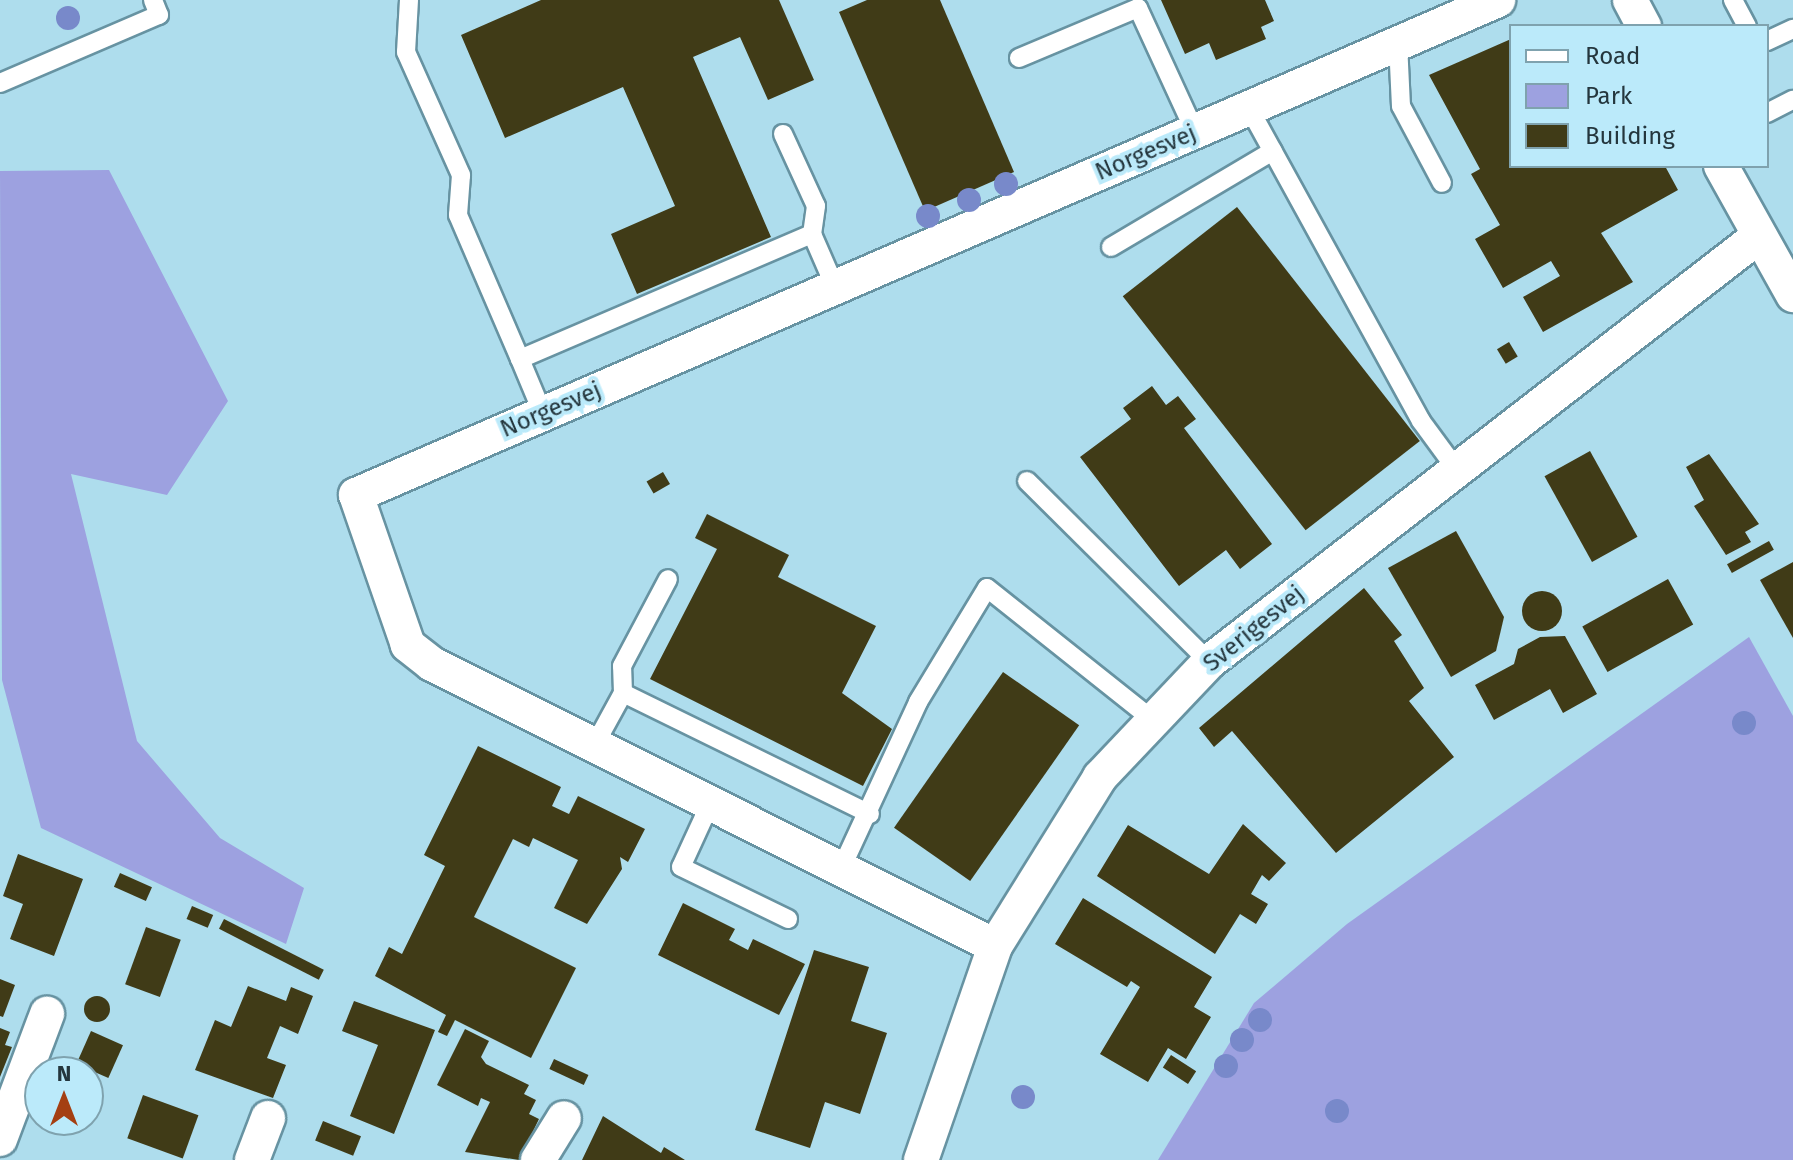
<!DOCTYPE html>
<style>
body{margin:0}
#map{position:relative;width:1793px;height:1160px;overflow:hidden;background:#aedded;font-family:"Fira Sans",sans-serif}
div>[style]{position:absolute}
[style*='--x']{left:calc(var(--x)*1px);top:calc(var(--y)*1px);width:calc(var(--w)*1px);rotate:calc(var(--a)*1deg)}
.green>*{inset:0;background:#9da1e0}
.building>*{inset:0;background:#403b17;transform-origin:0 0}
.round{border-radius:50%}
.roads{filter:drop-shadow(2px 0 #6793a2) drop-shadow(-2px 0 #6793a2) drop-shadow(0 2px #6793a2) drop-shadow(0 -2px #6793a2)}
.lane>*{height:18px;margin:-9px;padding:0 9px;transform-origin:9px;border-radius:9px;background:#fff}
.street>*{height:34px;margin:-17px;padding:0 17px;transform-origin:17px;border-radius:17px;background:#fff}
.trees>*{width:24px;height:24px;margin:-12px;border-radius:50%;background:#7889ca}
span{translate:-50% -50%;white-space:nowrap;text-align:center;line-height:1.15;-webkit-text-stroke:8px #bbeafa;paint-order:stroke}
.street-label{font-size:24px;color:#24363d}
.legend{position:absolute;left:1509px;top:24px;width:260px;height:144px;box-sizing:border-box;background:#bbeafa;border:2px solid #7fa2ae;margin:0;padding:10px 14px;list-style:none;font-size:24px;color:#24363d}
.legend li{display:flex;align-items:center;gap:16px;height:40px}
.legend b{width:40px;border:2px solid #7fa2ae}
.north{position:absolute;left:24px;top:1056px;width:80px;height:80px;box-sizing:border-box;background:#bbeafa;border:2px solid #7fa2ae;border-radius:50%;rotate:0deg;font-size:22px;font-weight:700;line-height:32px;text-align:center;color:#24363d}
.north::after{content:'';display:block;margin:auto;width:28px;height:36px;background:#a43f12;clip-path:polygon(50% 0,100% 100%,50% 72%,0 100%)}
</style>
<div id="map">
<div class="green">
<div style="clip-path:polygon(109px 170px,228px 401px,167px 495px,71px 474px,137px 741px,220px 838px,304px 888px,286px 944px,41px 828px,2px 680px,0 171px)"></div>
<div style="clip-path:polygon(1749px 637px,1793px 716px,1793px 1160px,1158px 1160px,1254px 1003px,1347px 924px)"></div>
</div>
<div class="building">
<div style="clip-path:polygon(541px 0,779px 0,814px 80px,768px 100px,740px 37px,693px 57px,771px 237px,637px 294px,611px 234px,675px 206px,623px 87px,505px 138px,461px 35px)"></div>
<div style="clip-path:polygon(867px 0,940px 0,1014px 172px,925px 211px,839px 12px)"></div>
<div style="clip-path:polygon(1161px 0,1265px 0,1274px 21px,1261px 27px,1266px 39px,1216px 60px,1209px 43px,1185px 54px)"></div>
<div style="clip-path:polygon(1511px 39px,1511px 166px,1665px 166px,1678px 190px,1601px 233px,1633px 282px,1543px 332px,1523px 297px,1560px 276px,1551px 261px,1503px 288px,1475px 239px,1500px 225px,1471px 174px,1480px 169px,1429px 75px)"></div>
<div style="left:1237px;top:207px;width:297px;height:145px;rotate:52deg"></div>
<div style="left:1509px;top:342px;width:17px;height:14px;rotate:59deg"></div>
<div style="clip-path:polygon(1152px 386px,1166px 405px,1178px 396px,1196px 419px,1184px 428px,1272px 544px,1240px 569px,1226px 550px,1179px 586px,1080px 457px,1131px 419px,1123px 408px)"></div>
<div style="left:1590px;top:451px;width:98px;height:52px;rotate:61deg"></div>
<div style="clip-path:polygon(1709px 454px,1759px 524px,1745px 532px,1751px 542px,1726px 555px,1694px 506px,1704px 500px,1686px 467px)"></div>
<div style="left:663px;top:472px;width:14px;height:19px;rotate:60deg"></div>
<div style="clip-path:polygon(707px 514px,789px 555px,778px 577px,876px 626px,842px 693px,892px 729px,863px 786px,650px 679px,717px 549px,695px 538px)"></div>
<div style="clip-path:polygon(1456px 531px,1504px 617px,1496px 651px,1451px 677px,1388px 568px)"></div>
<div style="left:1769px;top:541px;width:10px;height:48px;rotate:61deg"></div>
<div style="clip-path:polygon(1793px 562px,1793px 638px,1760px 580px)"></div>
<div style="left:1668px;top:579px;width:52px;height:98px;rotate:61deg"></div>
<div style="clip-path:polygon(1364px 588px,1402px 635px,1394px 641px,1424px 688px,1409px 701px,1454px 757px,1336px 853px,1232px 731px,1214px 747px,1199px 728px)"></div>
<div class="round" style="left:1522px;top:591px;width:40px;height:40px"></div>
<div style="clip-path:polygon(1565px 636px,1597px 694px,1563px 713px,1550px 689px,1494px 720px,1475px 685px,1514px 664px,1518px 649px,1540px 637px)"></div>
<div style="left:1003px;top:672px;width:93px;height:190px;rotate:35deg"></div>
<div style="clip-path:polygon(478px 746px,561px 787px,552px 806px,569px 814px,578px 796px,645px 829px,628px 862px,620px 857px,622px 869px,587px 924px,554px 908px,578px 860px,533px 838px,529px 847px,513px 839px,474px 917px,576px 968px,531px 1058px,455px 1020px,447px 1036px,438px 1032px,446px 1015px,375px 976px,389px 947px,402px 954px,445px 866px,424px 855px)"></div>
<div style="clip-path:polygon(1243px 824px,1286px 863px,1269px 881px,1262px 875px,1251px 894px,1268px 904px,1256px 924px,1240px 914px,1215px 954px,1097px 876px,1128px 825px,1209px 874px)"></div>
<div style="clip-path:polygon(18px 854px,83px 879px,54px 956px,10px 939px,23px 904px,3px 896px)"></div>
<div style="left:120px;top:873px;width:35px;height:15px;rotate:24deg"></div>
<div style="clip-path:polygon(1083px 898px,1212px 977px,1194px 1007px,1211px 1017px,1186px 1059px,1168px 1048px,1148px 1082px,1100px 1054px,1140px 987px,1131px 981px,1127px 987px,1055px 944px)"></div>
<div style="clip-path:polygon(683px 903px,735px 929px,729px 940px,748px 950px,753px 939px,805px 964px,779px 1015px,658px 955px)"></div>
<div style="left:192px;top:906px;width:23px;height:14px;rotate:23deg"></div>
<div style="left:224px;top:919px;width:112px;height:11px;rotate:27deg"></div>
<div style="left:146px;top:927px;width:37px;height:61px;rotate:20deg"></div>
<div style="clip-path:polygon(814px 950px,869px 967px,851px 1021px,887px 1033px,860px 1114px,825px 1102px,810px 1148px,755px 1130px)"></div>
<div style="clip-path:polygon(0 979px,15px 985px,3px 1017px,0 1016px)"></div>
<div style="clip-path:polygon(248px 986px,286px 1001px,291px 987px,313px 996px,298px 1034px,280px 1026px,267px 1058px,286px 1065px,273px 1098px,195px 1070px,215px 1020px,231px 1027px)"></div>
<div class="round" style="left:84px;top:996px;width:26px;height:26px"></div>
<div style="clip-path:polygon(354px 1001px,435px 1030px,394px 1134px,350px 1116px,378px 1045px,342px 1031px)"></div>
<div style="clip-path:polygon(0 1028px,10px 1032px,5px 1045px,12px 1047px,0 1077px)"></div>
<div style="clip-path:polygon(465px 1029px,489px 1041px,481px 1057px,486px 1064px,529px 1085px,524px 1094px,536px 1100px,529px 1114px,539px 1119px,519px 1160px,465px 1152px,490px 1102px,481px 1098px,478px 1106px,437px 1085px)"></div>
<div style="left:91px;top:1031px;width:35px;height:36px;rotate:24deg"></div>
<div style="left:1171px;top:1055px;width:30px;height:15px;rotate:33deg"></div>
<div style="left:554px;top:1059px;width:38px;height:11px;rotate:25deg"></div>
<div style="left:143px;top:1095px;width:59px;height:46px;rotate:20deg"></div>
<div style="clip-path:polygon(603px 1116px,661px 1153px,664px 1147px,685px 1160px,582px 1160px)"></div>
<div style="left:323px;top:1121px;width:41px;height:21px;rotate:22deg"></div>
</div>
<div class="roads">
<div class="lane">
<div style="--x:409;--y:0;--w:52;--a:93.3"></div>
<div style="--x:406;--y:52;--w:135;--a:65.9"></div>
<div style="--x:461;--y:175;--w:40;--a:94.3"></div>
<div style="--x:458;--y:215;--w:157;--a:66.7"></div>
<div style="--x:1733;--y:0;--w:30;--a:62"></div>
<div style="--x:1767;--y:41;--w:29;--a:-25"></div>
<div style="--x:1398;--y:43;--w:63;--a:87.3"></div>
<div style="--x:1401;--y:106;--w:87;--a:62"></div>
<div style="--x:1019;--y:58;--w:129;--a:-22.8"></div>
<div style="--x:1138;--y:8;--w:136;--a:65.3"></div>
<div style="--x:0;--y:83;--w:173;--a:-23.2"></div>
<div style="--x:159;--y:15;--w:16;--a:-112"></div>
<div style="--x:1249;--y:108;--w:357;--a:61.2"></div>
<div style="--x:1421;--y:421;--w:61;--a:53.7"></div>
<div style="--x:1767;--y:113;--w:29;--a:-27"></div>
<div style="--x:783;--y:134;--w:79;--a:65.4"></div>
<div style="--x:816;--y:206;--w:28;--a:98"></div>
<div style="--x:1111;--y:247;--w:188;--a:-30.7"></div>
<div style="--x:543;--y:414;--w:60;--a:-112.7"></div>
<div style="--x:520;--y:359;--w:318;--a:-23.2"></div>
<div style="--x:812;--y:234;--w:58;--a:66.5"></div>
<div style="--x:1027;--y:481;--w:257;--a:44.8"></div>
<div style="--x:623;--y:693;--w:27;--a:-92"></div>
<div style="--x:622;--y:666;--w:98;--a:-62.1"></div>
<div style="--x:594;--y:746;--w:60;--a:-61.3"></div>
<div style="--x:623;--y:693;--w:275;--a:26.1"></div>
<div style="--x:710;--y:804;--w:69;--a:114.7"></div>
<div style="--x:681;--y:867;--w:119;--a:25.9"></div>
<div style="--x:841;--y:869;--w:184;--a:-65.2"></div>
<div style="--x:918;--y:702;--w:133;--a:-58.8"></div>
<div style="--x:987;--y:588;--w:212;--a:38.5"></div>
</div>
<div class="street">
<div style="--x:1630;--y:0;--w:30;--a:62"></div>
<div style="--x:1721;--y:166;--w:148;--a:60.8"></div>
<div style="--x:995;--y:946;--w:630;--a:-153.39"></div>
<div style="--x:432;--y:664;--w:31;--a:-142"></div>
<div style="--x:408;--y:645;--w:159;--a:-109.1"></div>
<div style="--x:356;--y:495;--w:1245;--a:-23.43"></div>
<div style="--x:0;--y:1139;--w:134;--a:-69.4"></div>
<div style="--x:252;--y:1160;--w:45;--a:-69.1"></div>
<div style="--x:538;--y:1160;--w:49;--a:-58.2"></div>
<div style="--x:921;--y:1160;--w:226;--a:-70.9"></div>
<div style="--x:995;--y:946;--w:199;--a:-58.1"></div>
<div style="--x:1100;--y:777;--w:158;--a:-46.5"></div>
<div style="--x:1209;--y:662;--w:696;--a:-37.76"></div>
</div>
</div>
<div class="trees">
<div style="left:68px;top:18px"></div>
<div style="left:1006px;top:184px"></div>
<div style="left:969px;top:200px"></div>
<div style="left:928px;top:216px"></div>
<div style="left:1744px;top:723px"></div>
<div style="left:1260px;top:1020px"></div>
<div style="left:1242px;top:1040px"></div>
<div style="left:1226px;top:1066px"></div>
<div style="left:1023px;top:1097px"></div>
<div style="left:1337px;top:1111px"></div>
</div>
<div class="street-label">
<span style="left:1146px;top:153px;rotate:-23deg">Norgesvej</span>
<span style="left:551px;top:410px;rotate:-23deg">Norgesvej</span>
<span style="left:1254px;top:629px;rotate:-39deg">Sverigesvej</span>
</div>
<ul class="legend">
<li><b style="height:10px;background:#fff"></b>Road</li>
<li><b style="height:22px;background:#9da1e0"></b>Park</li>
<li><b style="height:22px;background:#403b17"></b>Building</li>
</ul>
<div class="north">N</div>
</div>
